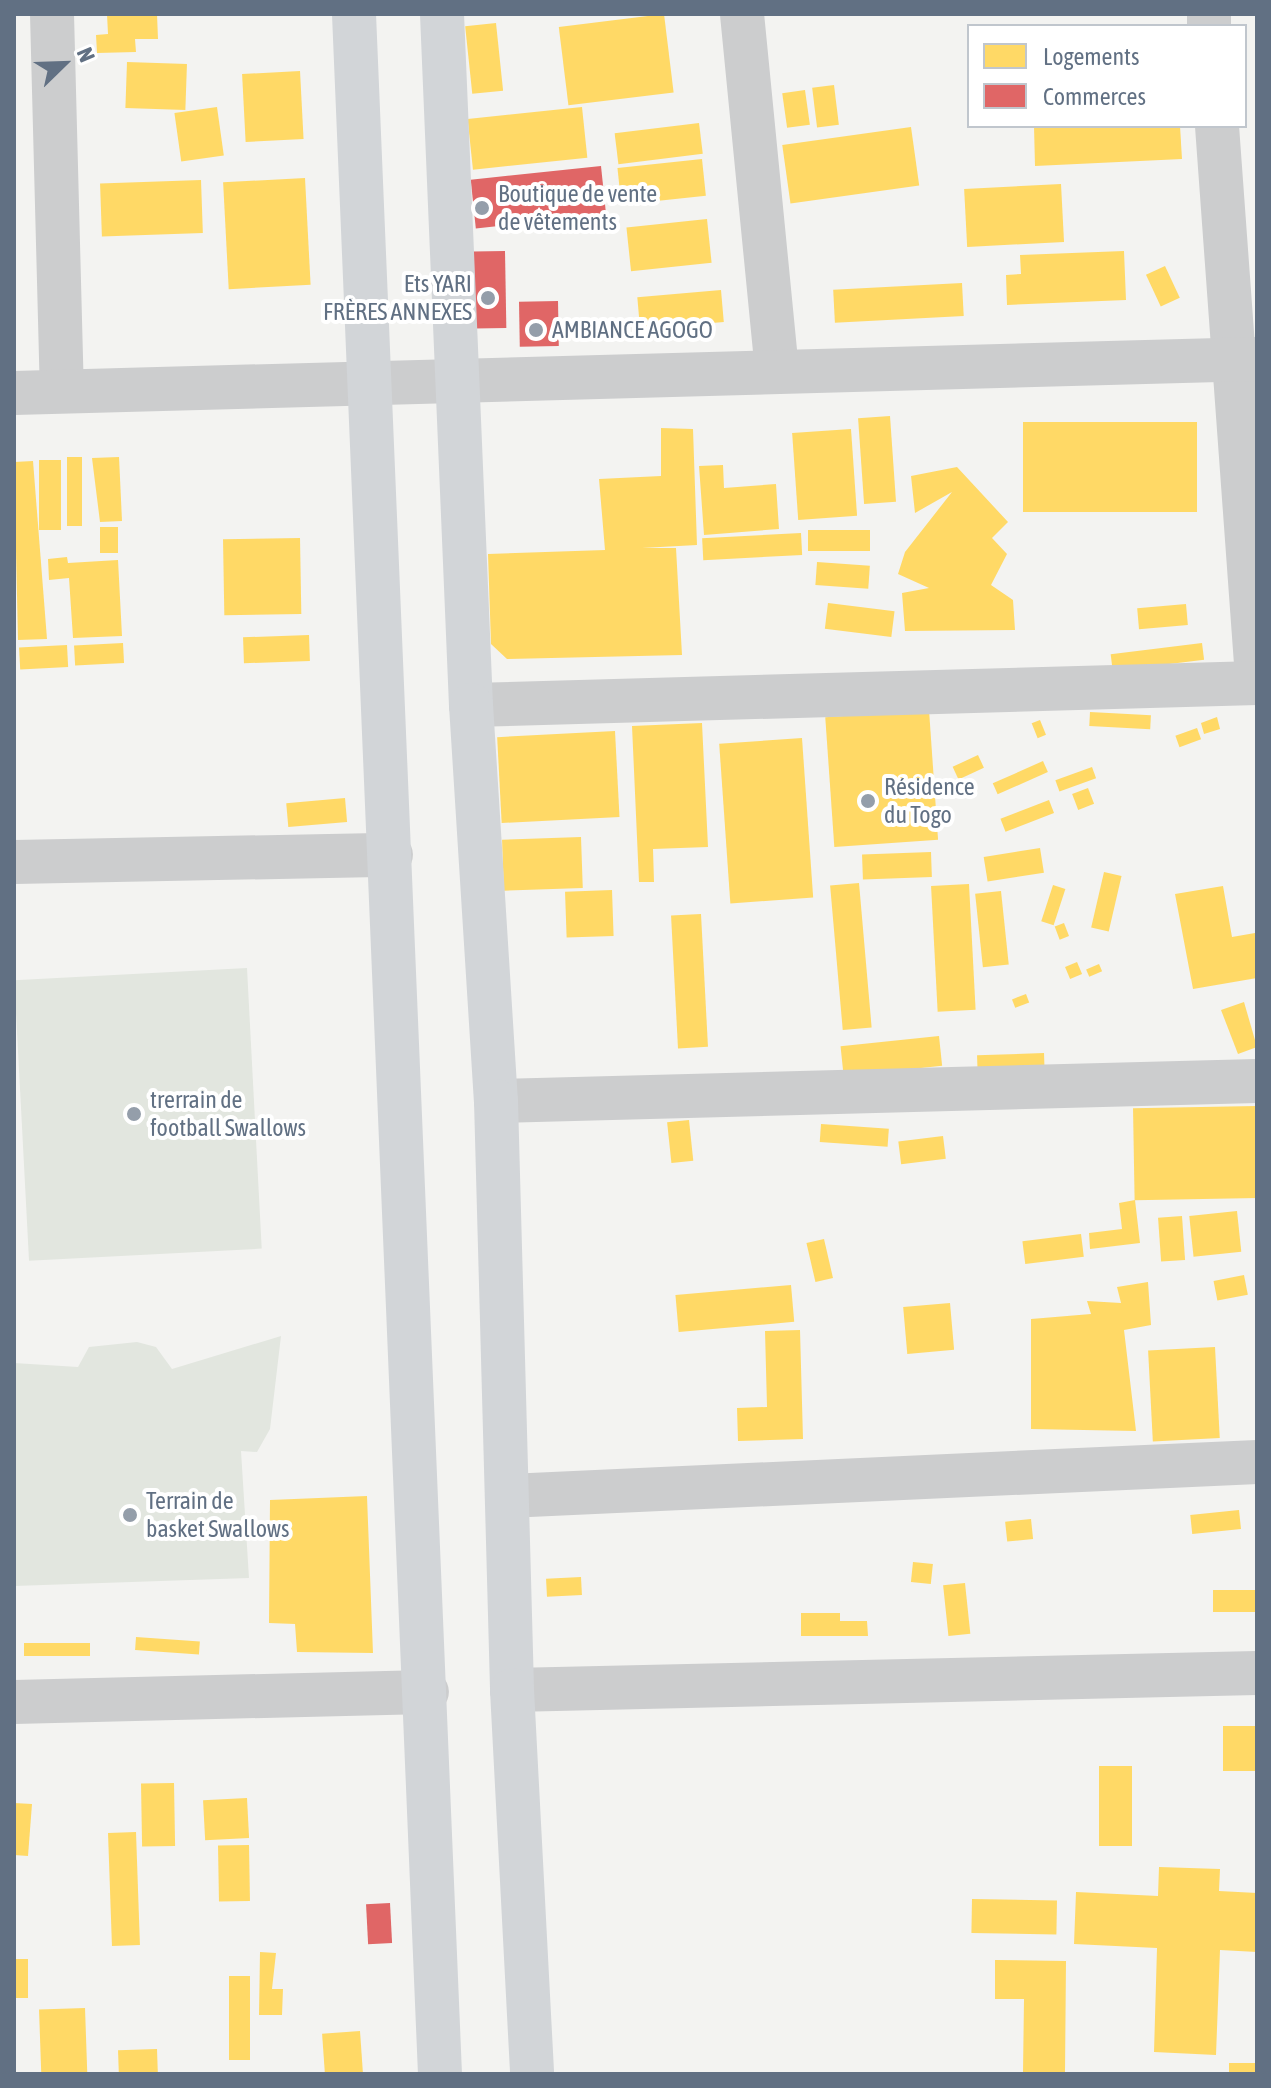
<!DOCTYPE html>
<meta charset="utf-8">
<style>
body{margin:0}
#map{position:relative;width:1271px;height:2088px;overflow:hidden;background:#f3f3f1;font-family:"Asap Condensed",sans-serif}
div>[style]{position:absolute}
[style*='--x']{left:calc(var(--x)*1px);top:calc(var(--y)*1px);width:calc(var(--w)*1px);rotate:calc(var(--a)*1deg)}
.green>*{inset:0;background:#e2e6df;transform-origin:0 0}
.homes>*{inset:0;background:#ffd966;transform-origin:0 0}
.shops>*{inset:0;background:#e06666;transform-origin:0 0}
.minor>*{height:44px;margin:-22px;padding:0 22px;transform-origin:22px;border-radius:22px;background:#cccdce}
.major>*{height:44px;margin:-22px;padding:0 22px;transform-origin:22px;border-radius:22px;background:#d2d5d8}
.dots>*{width:22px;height:22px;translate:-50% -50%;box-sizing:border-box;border:4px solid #fff;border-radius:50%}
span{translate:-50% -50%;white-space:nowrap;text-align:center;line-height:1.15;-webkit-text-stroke:8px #fff;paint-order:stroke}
.poi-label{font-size:24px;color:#617083}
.left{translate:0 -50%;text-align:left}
.right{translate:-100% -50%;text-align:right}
.frame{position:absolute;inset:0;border:16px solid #617083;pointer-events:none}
.legend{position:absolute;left:967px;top:24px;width:280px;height:104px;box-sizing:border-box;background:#fff;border:2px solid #c0c6cd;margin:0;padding:10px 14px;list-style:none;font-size:24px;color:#617083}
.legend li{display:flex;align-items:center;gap:16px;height:40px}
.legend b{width:40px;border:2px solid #c0c6cd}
.north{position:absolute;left:24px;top:24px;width:80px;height:80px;-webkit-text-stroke:6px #fff;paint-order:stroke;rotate:67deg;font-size:22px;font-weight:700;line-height:32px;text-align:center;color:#617083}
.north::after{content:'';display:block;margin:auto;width:28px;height:36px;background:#617083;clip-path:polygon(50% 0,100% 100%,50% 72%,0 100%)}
</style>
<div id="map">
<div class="green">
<div style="left:247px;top:968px;width:281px;height:233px;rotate:87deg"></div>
<div style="clip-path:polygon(281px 1336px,270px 1429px,257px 1452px,241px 1451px,249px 1578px,14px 1586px,14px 1363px,78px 1367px,89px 1347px,137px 1342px,156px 1347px,172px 1369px)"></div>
</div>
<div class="homes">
<div style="clip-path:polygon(107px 14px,157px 14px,158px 39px,135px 39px,136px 52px,97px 53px,96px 35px,108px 34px)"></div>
<div style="left:664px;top:14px;width:79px;height:106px;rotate:83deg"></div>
<div style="left:496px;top:23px;width:68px;height:31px;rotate:84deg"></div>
<div style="left:127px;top:62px;width:60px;height:46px;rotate:2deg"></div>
<div style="left:300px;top:71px;width:68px;height:58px;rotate:87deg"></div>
<div style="left:834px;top:85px;width:40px;height:22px;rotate:83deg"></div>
<div style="left:805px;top:90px;width:35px;height:23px;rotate:82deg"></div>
<div style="left:217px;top:107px;width:49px;height:43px;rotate:82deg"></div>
<div style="left:582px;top:107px;width:51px;height:115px;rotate:84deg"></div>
<div style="left:699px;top:123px;width:31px;height:85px;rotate:83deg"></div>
<div style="clip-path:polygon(1034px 126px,1180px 126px,1182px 159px,1035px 166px)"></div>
<div style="left:911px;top:127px;width:59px;height:130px;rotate:82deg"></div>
<div style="left:702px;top:159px;width:37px;height:85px;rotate:84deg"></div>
<div style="left:305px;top:178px;width:107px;height:82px;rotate:87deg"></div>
<div style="left:201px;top:180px;width:53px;height:101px;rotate:88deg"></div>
<div style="left:1061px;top:184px;width:58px;height:97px;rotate:87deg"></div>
<div style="left:707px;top:219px;width:44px;height:81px;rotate:84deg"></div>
<div style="clip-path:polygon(1124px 251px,1126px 300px,1007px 305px,1006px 275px,1021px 274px,1020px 255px)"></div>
<div style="left:1165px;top:266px;width:35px;height:21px;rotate:65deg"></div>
<div style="left:962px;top:283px;width:33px;height:129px;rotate:87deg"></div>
<div style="left:721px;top:290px;width:32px;height:84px;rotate:85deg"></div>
<div style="left:890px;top:416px;width:86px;height:32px;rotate:86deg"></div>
<div style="left:1023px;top:422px;width:174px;height:90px"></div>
<div style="clip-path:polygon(661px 428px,693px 429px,697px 545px,642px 548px,676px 548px,682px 655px,507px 659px,491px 644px,488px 554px,605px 550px,599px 479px,661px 476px)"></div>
<div style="left:851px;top:429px;width:87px;height:59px;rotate:86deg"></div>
<div style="left:67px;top:457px;width:15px;height:69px"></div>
<div style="clip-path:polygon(119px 457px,122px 521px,100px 522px,92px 458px)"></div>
<div style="left:39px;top:460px;width:22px;height:70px"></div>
<div style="clip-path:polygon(33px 461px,47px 639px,18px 640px,14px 462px)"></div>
<div style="clip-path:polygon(723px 465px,724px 488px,776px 484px,779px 529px,704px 535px,699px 466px)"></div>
<div style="clip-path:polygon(957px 467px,1008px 522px,992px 538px,1007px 554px,991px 585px,1013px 600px,1015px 630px,905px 631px,902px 593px,929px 588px,898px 574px,905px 552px,952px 492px,915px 513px,911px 476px)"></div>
<div style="left:100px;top:527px;width:18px;height:26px"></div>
<div style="left:870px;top:530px;width:21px;height:62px;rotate:90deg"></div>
<div style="left:801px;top:533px;width:22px;height:99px;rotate:87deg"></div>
<div style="left:300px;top:538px;width:76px;height:77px;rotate:89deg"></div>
<div style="clip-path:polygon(67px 557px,68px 563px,118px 560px,122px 636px,73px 638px,69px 578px,49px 580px,48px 559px)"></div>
<div style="left:817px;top:562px;width:53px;height:23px;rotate:4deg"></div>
<div style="left:828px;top:603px;width:67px;height:26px;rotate:7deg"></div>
<div style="left:1186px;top:604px;width:21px;height:49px;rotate:85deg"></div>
<div style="left:309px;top:635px;width:26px;height:66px;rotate:88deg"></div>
<div style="left:123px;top:643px;width:20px;height:49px;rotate:87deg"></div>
<div style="left:1202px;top:643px;width:17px;height:92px;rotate:83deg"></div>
<div style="left:67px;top:645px;width:22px;height:48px;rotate:87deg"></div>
<div style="left:929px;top:710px;width:130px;height:104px;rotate:86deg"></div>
<div style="left:1090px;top:712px;width:61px;height:14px;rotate:3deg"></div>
<div style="clip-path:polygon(1217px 717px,1220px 729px,1204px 734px,1201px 723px)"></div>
<div style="left:1040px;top:720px;width:16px;height:9px;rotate:68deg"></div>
<div style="clip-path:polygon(702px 723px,708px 847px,653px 849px,654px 882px,639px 882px,632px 726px)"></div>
<div style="left:1197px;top:728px;width:12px;height:23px;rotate:70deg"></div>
<div style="left:615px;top:731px;width:86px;height:118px;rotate:87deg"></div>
<div style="left:802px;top:738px;width:160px;height:83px;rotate:86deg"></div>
<div style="left:978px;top:755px;width:14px;height:28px;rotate:65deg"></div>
<div style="left:1043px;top:761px;width:12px;height:55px;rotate:66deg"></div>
<div style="left:1092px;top:767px;width:12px;height:39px;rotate:70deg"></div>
<div style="left:1088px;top:788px;width:17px;height:17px;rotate:69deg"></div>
<div style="left:345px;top:798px;width:24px;height:59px;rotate:85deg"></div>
<div style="left:1049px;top:800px;width:14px;height:52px;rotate:69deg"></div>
<div style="left:581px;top:837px;width:51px;height:79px;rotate:88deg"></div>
<div style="left:1040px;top:848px;width:25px;height:57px;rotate:81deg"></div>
<div style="left:931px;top:852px;width:25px;height:69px;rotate:88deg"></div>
<div style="left:1104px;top:872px;width:18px;height:57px;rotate:13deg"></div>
<div style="left:859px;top:883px;width:145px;height:29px;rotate:85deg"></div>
<div style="left:969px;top:884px;width:126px;height:38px;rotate:87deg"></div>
<div style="left:1053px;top:885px;width:13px;height:38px;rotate:18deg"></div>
<div style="clip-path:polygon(1223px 886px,1232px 937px,1255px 933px,1257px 978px,1193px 989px,1175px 894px)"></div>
<div style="left:612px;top:890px;width:46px;height:47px;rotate:88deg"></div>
<div style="left:1001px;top:891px;width:74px;height:26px;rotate:84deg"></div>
<div style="left:701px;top:914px;width:133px;height:30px;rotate:87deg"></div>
<div style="left:1064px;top:923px;width:14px;height:10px;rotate:69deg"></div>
<div style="left:1077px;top:962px;width:13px;height:13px;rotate:67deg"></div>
<div style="left:1099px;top:964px;width:8px;height:14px;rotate:67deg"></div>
<div style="left:1026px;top:994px;width:9px;height:15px;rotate:69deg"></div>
<div style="clip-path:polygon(1244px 1002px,1257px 1047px,1238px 1054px,1221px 1010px)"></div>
<div style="left:939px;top:1036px;width:30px;height:99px;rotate:84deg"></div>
<div style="left:1044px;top:1053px;width:25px;height:67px;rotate:88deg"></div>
<div style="left:1256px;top:1106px;width:92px;height:123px;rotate:89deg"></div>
<div style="left:689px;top:1120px;width:41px;height:22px;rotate:84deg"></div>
<div style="left:821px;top:1124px;width:68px;height:18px;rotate:4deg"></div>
<div style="left:943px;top:1136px;width:23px;height:45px;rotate:83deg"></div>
<div style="clip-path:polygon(1135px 1200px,1140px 1243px,1090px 1249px,1089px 1233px,1122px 1229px,1119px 1203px)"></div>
<div style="left:1237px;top:1211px;width:41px;height:48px;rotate:84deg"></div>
<div style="left:1182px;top:1216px;width:44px;height:24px;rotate:86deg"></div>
<div style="left:1081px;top:1234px;width:23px;height:59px;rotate:83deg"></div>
<div style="left:824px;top:1239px;width:40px;height:18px;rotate:77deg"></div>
<div style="left:1244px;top:1275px;width:20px;height:31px;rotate:79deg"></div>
<div style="clip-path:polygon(1148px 1282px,1151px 1325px,1124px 1330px,1136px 1431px,1031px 1429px,1031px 1319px,1091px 1314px,1087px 1301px,1121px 1303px,1117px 1287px)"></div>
<div style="left:791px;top:1285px;width:37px;height:116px;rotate:85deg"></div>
<div style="left:950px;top:1303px;width:47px;height:47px;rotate:85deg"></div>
<div style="clip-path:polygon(800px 1330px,803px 1439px,738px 1441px,737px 1408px,767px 1407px,765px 1331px)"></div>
<div style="left:1215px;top:1347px;width:91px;height:67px;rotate:87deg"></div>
<div style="clip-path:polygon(367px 1496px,373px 1653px,297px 1652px,295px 1624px,269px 1623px,270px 1500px)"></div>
<div style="left:1239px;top:1510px;width:19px;height:49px;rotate:84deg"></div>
<div style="left:1031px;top:1519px;width:20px;height:26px;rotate:84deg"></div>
<div style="left:913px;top:1562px;width:20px;height:20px;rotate:6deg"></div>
<div style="left:581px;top:1577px;width:18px;height:35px;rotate:87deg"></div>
<div style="left:965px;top:1583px;width:51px;height:22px;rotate:84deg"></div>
<div style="left:1257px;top:1590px;width:22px;height:44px;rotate:90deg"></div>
<div style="clip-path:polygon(801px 1613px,840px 1613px,840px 1621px,867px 1621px,868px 1636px,801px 1636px)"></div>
<div style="left:136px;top:1637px;width:64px;height:13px;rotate:4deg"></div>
<div style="left:90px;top:1643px;width:13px;height:66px;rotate:90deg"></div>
<div style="left:1223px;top:1726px;width:34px;height:45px"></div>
<div style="left:1099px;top:1766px;width:33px;height:80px"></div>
<div style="left:174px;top:1783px;width:63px;height:33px;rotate:89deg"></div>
<div style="left:247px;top:1798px;width:40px;height:44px;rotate:87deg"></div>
<div style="clip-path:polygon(14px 1803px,32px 1804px,28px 1856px,14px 1855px)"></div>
<div style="left:136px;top:1832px;width:113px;height:28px;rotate:88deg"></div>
<div style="left:249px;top:1845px;width:56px;height:31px;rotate:89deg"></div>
<div style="clip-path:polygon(1159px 1867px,1220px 1869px,1219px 1891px,1257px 1893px,1257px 1952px,1220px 1950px,1216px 2055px,1154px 2052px,1157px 1948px,1074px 1944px,1076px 1892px,1158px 1896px)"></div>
<div style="left:972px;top:1899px;width:85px;height:34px;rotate:1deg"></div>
<div style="clip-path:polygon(260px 1952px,276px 1953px,272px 1989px,283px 1989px,282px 2015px,259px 2015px)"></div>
<div style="left:14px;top:1959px;width:14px;height:39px"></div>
<div style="clip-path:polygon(995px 1960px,1066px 1961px,1065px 2073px,1023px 2073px,1024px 1999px,995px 1999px)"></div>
<div style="left:229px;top:1976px;width:21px;height:84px"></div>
<div style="left:85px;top:2008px;width:64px;height:46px;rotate:88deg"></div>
<div style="left:360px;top:2031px;width:43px;height:38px;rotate:86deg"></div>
<div style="left:157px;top:2049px;width:25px;height:39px;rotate:88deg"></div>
<div style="left:1229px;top:2063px;width:28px;height:11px"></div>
</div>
<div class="shops">
<div style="left:601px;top:166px;width:49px;height:131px;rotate:84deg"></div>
<div style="left:505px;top:251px;width:77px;height:32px;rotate:89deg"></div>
<div style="left:558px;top:301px;width:45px;height:39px;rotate:89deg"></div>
<div style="left:390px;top:1903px;width:40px;height:24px;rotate:87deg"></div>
</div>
<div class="minor">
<div style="--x:52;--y:14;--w:377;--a:88.5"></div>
<div style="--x:742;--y:14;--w:358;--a:84.4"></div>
<div style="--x:1209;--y:14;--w:12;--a:90"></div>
<div style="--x:1217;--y:126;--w:552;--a:85.85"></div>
<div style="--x:14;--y:393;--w:1243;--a:-1.57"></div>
<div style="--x:471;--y:705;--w:786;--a:-1.6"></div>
<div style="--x:14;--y:862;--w:377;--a:-1.1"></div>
<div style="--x:496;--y:1101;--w:761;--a:-1.51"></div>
<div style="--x:507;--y:1496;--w:751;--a:-2.6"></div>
<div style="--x:512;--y:1690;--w:745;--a:-1.31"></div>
<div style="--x:14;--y:1702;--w:413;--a:-1.4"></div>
</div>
<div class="major">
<div style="--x:354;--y:14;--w:2062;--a:87.61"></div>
<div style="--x:442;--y:14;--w:692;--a:87.6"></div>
<div style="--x:471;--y:705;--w:397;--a:86.4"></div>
<div style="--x:496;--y:1101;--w:589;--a:88.44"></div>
<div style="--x:512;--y:1690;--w:385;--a:87"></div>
</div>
<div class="dots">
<div style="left:482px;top:208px;background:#949eaa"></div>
<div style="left:488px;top:298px;background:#949eaa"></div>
<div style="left:536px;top:330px;background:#949eaa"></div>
<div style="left:868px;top:801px;background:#949eaa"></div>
<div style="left:134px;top:1114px;background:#949eaa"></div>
<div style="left:130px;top:1515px;background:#949eaa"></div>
</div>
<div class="poi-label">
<span class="left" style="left:498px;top:208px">Boutique de vente<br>de vêtements</span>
<span class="right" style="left:472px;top:298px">Ets YARI<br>FRÈRES ANNEXES</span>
<span class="left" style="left:552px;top:330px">AMBIANCE AGOGO</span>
<span class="left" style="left:884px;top:801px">Résidence<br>du Togo</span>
<span class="left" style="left:150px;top:1114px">trerrain de<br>football Swallows</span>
<span class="left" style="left:146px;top:1515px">Terrain de<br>basket Swallows</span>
</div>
<div class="frame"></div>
<ul class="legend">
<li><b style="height:22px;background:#ffd966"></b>Logements</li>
<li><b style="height:22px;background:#e06666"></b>Commerces</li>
</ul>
<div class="north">N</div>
</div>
